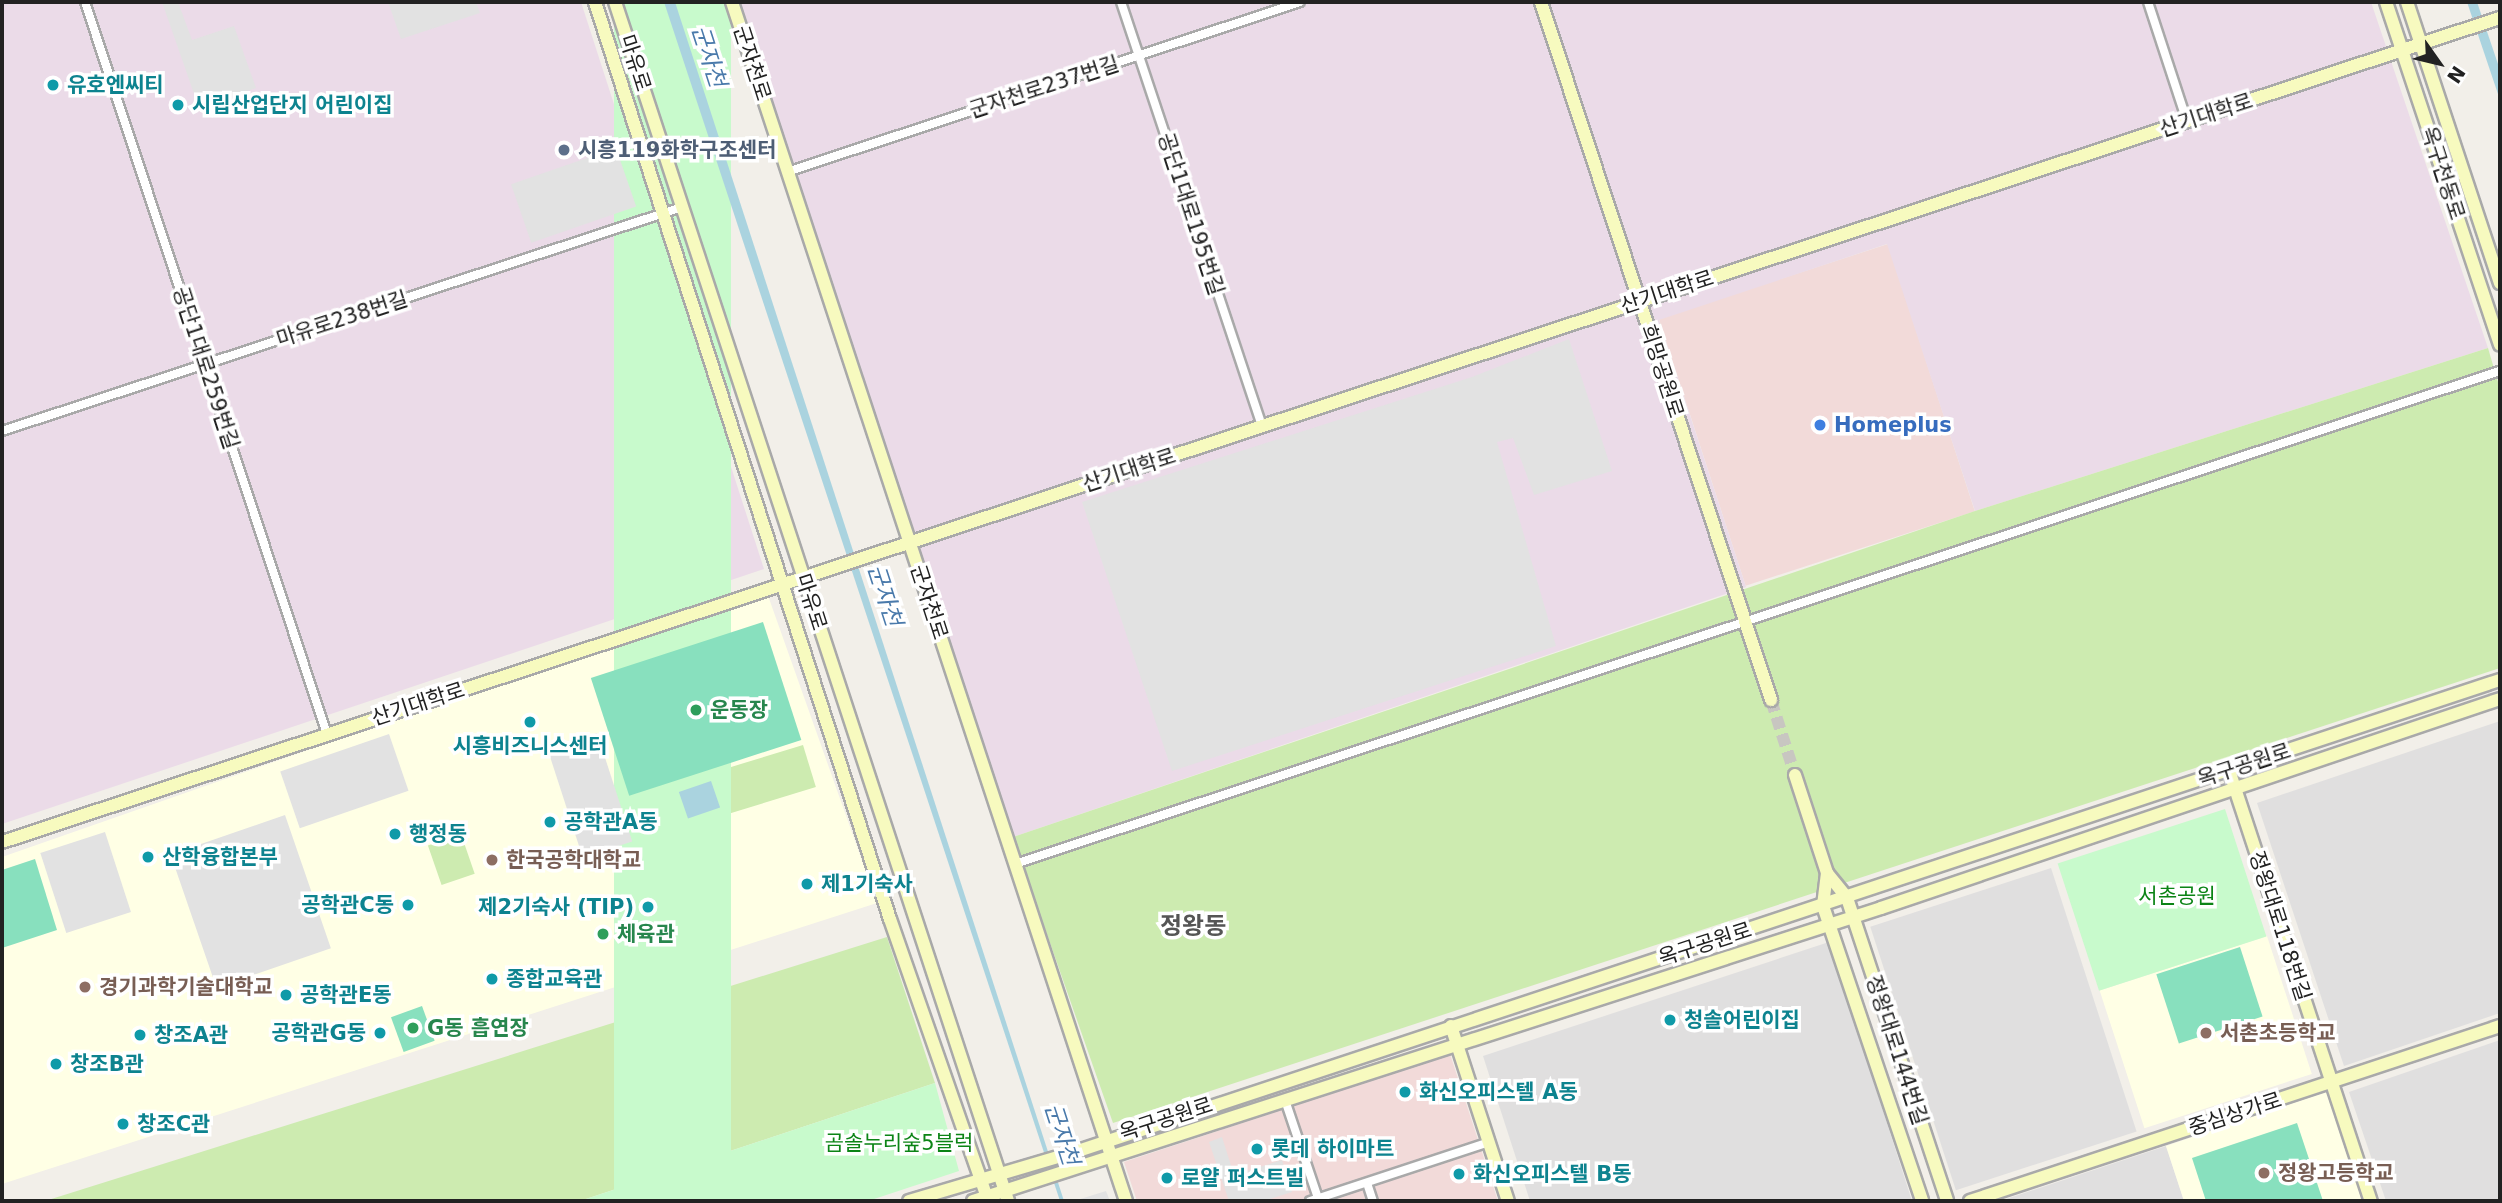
<!DOCTYPE html>
<meta charset="utf-8">
<style>
body{margin:0}
#map{position:relative;width:2502px;height:1203px;overflow:hidden;background:#f2efe9;font-family:"DejaVu Sans","Noto Sans KR",sans-serif}
div>[style]{position:absolute}
[style*='--x']{left:calc(var(--x)*1px);top:calc(var(--y)*1px);width:calc(var(--w)*1px);rotate:calc(var(--a)*1deg)}
.residential>*{inset:0;background:#e0dfdf;transform-origin:0 0}
.commercial>*{inset:0;background:#f2dad9;transform-origin:0 0}
.industrial>*{inset:0;background:#ebdbe8}
.education>*{inset:0;background:#ffffe5;transform-origin:0 0}
.construction>*{inset:0;background:#c7c7b4;transform-origin:0 0}
.grass>*{inset:0;background:#cdebb0;transform-origin:0 0}
.park>*{inset:0;background:#c8facc;transform-origin:0 0}
.pitch>*{inset:0;background:#88e0be;transform-origin:0 0}
.parking>*{inset:0;background:#e2e2e2;transform-origin:0 0}
.water>*{inset:0;background:#aad3df;transform-origin:0 0}
.secondary-tunnel>*{height:12px;margin-top:-6px;transform-origin:0;background:repeating-linear-gradient(90deg,#c8c6c1 0 12px,transparent 0 18px)}
.roads{filter:drop-shadow(2px 0 #a9a9a9) drop-shadow(-2px 0 #a9a9a9) drop-shadow(0 2px #a9a9a9) drop-shadow(0 -2px #a9a9a9)}
.street>*{height:8px;margin:-4px;padding:0 4px;transform-origin:4px;border-radius:4px;background:#fff}
.secondary>*{height:12px;margin:-6px;padding:0 6px;transform-origin:6px;border-radius:6px;background:#f7fabf}
.dots>*{width:19px;height:19px;translate:-50% -50%;box-sizing:border-box;border:4px solid #fff;border-radius:50%}
span{translate:-50% -50%;white-space:nowrap;text-align:center;line-height:1.15;-webkit-text-stroke:7px #fff;paint-order:stroke}
.street-label{font-size:21px;color:#222}
.culture-label{font-size:21px;color:#0d838f;font-weight:700}
.left{translate:0 -50%;text-align:left}
.right{translate:-100% -50%;text-align:right}
.service-label{font-size:21px;color:#4e5e75;font-weight:700}
.shop-label{font-size:21px;color:#366cbe;font-weight:700}
.leisure-label{font-size:21px;color:#27864d;font-weight:700}
.education-label{font-size:21px;color:#785e54;font-weight:700}
.park-label{font-size:21px;color:#0c8416}
.water-label{font-size:23px;color:#4a7aab;font-style:italic}
.quarter-label{font-size:24px;color:#555;font-weight:700}
.frame{position:absolute;inset:0;border:4px solid #222;pointer-events:none}
.north{position:absolute;left:2404px;top:28px;width:70px;height:70px;-webkit-text-stroke:5px #fff;paint-order:stroke;rotate:124deg;font-size:19px;font-weight:700;line-height:28px;text-align:center;color:#222}
.north::after{content:'';display:block;margin:auto;width:24px;height:32px;background:#222;clip-path:polygon(50% 0,100% 100%,50% 72%,0 100%)}
</style>
<div id="map">
<div class="residential">
<div style="clip-path:polygon(2500px 721px,2500px 1013px,2344px 1066px,2257px 803px)"></div>
<div style="left:2051px;top:868px;width:277px;height:190px;rotate:72deg"></div>
<div style="clip-path:polygon(1829px 942px,1912px 1201px,1530px 1201px,1483px 1056px)"></div>
<div style="clip-path:polygon(2500px 1040px,2500px 1201px,2386px 1201px,2349px 1092px)"></div>
<div style="clip-path:polygon(2166px 1146px,2184px 1201px,2000px 1201px)"></div>
</div>
<div class="commercial">
<div style="left:1888px;top:244px;width:281px;height:241px;rotate:72deg"></div>
<div style="clip-path:polygon(1450px 1054px,1498px 1201px,1137px 1201px,1124px 1162px)"></div>
</div>
<div class="industrial">
<div style="clip-path:polygon(2px 2px,581px 2px,764px 569px,2px 824px)"></div>
<div style="clip-path:polygon(736px 2px,2371px 2px,2488px 348px,1975px 511px,1887px 244px,1659px 320px,1746px 587px,1013px 837px)"></div>
</div>
<div class="education">
<div style="clip-path:polygon(766px 590px,877px 903px,2px 1184px,2px 857px)"></div>
<div style="left:2267px;top:936px;width:145px;height:176px;rotate:72deg"></div>
<div style="clip-path:polygon(2327px 1092px,2363px 1201px,2184px 1201px,2166px 1146px)"></div>
</div>
<div class="construction">
<div style="left:695px;top:853px;width:86px;height:76px;rotate:70deg"></div>
</div>
<div class="grass">
<div style="clip-path:polygon(2488px 348px,2500px 389px,2500px 668px,1113px 1123px,1013px 837px,1975px 511px)"></div>
<div style="left:803px;top:745px;width:44px;height:180px;rotate:73deg"></div>
<div style="left:461px;top:834px;width:42px;height:35px;rotate:71deg"></div>
<div style="clip-path:polygon(887px 937px,935px 1083px,580px 1201px,45px 1201px)"></div>
</div>
<div class="park">
<div style="left:614px;top:2px;width:117px;height:1232px"></div>
<div style="left:2225px;top:809px;width:134px;height:176px;rotate:72deg"></div>
<div style="clip-path:polygon(935px 1083px,959px 1171px,868px 1201px,580px 1201px)"></div>
</div>
<div class="pitch">
<div style="left:763px;top:622px;width:124px;height:181px;rotate:72deg"></div>
<div style="clip-path:polygon(35px 859px,57px 930px,2px 948px,2px 870px)"></div>
<div style="left:2240px;top:947px;width:73px;height:88px;rotate:72deg"></div>
<div style="left:422px;top:1006px;width:37px;height:33px;rotate:70deg"></div>
<div style="clip-path:polygon(2297px 1123px,2323px 1201px,2206px 1201px,2192px 1158px)"></div>
</div>
<div class="parking">
<div style="clip-path:polygon(162px 2px,178px 2px,192px 40px,234px 26px,256px 88px,199px 108px)"></div>
<div style="clip-path:polygon(388px 2px,476px 2px,480px 13px,401px 39px)"></div>
<div style="left:616px;top:148px;width:62px;height:111px;rotate:71deg"></div>
<div style="clip-path:polygon(1569px 339px,1612px 471px,1534px 495px,1513px 438px,1497px 442px,1556px 646px,1172px 771px,1082px 502px,1472px 377px)"></div>
<div style="left:597px;top:733px;width:114px;height:52px;rotate:72deg"></div>
<div style="left:389px;top:734px;width:60px;height:115px;rotate:71deg"></div>
<div style="left:285px;top:815px;width:141px;height:121px;rotate:71deg"></div>
<div style="left:105px;top:832px;width:84px;height:68px;rotate:72deg"></div>
<div style="clip-path:polygon(1222px 1137px,1234px 1175px,1282px 1160px,1292px 1192px,1264px 1201px,1229px 1201px,1209px 1142px)"></div>
<div style="clip-path:polygon(1106px 1191px,1110px 1201px,1074px 1201px)"></div>
</div>
<div class="water">
<div style="clip-path:polygon(664px 2px,675px 2px,1064px 1201px,1060px 1201px)"></div>
<div style="clip-path:polygon(2467px 2px,2477px 2px,2500px 70px,2500px 100px)"></div>
<div style="left:711px;top:781px;width:28px;height:34px;rotate:71deg"></div>
</div>
<div class="secondary-tunnel">
<div style="--x:1771;--y:700;--w:79;--a:72.3"></div>
</div>
<div class="roads">
<div class="street">
<div style="--x:85;--y:2;--w:771;--a:71.71"></div>
<div style="--x:1121;--y:2;--w:447;--a:71.6"></div>
<div style="--x:2148;--y:2;--w:125;--a:71.9"></div>
<div style="--x:787;--y:172;--w:540;--a:-18.33"></div>
<div style="--x:2;--y:431;--w:716;--a:-18.23"></div>
<div style="--x:1015;--y:864;--w:1565;--a:-18.37"></div>
<div style="--x:1285;--y:1100;--w:107;--a:71.4"></div>
<div style="--x:1367;--y:1183;--w:19;--a:72"></div>
<div style="--x:1310;--y:1201;--w:188;--a:-18.2"></div>
</div>
<div class="secondary">
<div style="--x:595;--y:2;--w:963;--a:72.17"></div>
<div style="--x:890;--y:919;--w:299;--a:70.8"></div>
<div style="--x:615;--y:2;--w:1262;--a:71.85"></div>
<div style="--x:732;--y:2;--w:1262;--a:71.81"></div>
<div style="--x:1541;--y:2;--w:735;--a:71.76"></div>
<div style="--x:2386;--y:2;--w:361;--a:71.6"></div>
<div style="--x:2407;--y:2;--w:296;--a:71.7"></div>
<div style="--x:2229;--y:770;--w:454;--a:71.8"></div>
<div style="--x:1795;--y:775;--w:103;--a:71.9"></div>
<div style="--x:1827;--y:873;--w:32;--a:51"></div>
<div style="--x:1847;--y:898;--w:319;--a:71.7"></div>
<div style="--x:2;--y:842;--w:2630;--a:-18.26"></div>
<div style="--x:1827;--y:873;--w:33;--a:97"></div>
<div style="--x:1823;--y:906;--w:311;--a:71.4"></div>
<div style="--x:1451;--y:1026;--w:184;--a:72"></div>
<div style="--x:909;--y:1201;--w:179;--a:-16.5"></div>
<div style="--x:1081;--y:1150;--w:1495;--a:-18.33"></div>
<div style="--x:973;--y:1201;--w:954;--a:-17.88"></div>
<div style="--x:1881;--y:908;--w:653;--a:-18.66"></div>
<div style="--x:1970;--y:1201;--w:558;--a:-18.27"></div>
</div>
</div>
<div class="dots">
<div style="left:53px;top:85px;background:#0f9aa8"></div>
<div style="left:178px;top:105px;background:#0f9aa8"></div>
<div style="left:564px;top:150px;background:#5c6f8a"></div>
<div style="left:1820px;top:425px;background:#3f7fe0"></div>
<div style="left:696px;top:710px;background:#2e9e5b"></div>
<div style="left:530px;top:722px;background:#0f9aa8"></div>
<div style="left:550px;top:822px;background:#0f9aa8"></div>
<div style="left:395px;top:834px;background:#0f9aa8"></div>
<div style="left:148px;top:857px;background:#0f9aa8"></div>
<div style="left:492px;top:860px;background:#8d6e63"></div>
<div style="left:807px;top:884px;background:#0f9aa8"></div>
<div style="left:408px;top:905px;background:#0f9aa8"></div>
<div style="left:648px;top:907px;background:#0f9aa8"></div>
<div style="left:603px;top:934px;background:#2e9e5b"></div>
<div style="left:492px;top:979px;background:#0f9aa8"></div>
<div style="left:85px;top:987px;background:#8d6e63"></div>
<div style="left:286px;top:995px;background:#0f9aa8"></div>
<div style="left:1670px;top:1020px;background:#0f9aa8"></div>
<div style="left:413px;top:1028px;background:#2e9e5b"></div>
<div style="left:380px;top:1033px;background:#0f9aa8"></div>
<div style="left:2206px;top:1033px;background:#8d6e63"></div>
<div style="left:140px;top:1035px;background:#0f9aa8"></div>
<div style="left:56px;top:1064px;background:#0f9aa8"></div>
<div style="left:1405px;top:1092px;background:#0f9aa8"></div>
<div style="left:123px;top:1124px;background:#0f9aa8"></div>
<div style="left:1257px;top:1149px;background:#0f9aa8"></div>
<div style="left:2264px;top:1173px;background:#8d6e63"></div>
<div style="left:1459px;top:1174px;background:#0f9aa8"></div>
<div style="left:1167px;top:1178px;background:#0f9aa8"></div>
</div>
<div class="street-label">
<span style="left:635px;top:63px;rotate:72deg">마유로</span>
<span style="left:752px;top:63px;rotate:72deg">군자천로</span>
<span style="left:1044px;top:87px;rotate:-18deg">군자천로237번길</span>
<span style="left:2206px;top:115px;rotate:-18deg">산기대학로</span>
<span style="left:2443px;top:173px;rotate:72deg">옥구천동로</span>
<span style="left:1191px;top:214px;rotate:72deg">공단1대로195번길</span>
<span style="left:1667px;top:292px;rotate:-18deg">산기대학로</span>
<span style="left:342px;top:319px;rotate:-18deg">마유로238번길</span>
<span style="left:206px;top:368px;rotate:72deg">공단1대로259번길</span>
<span style="left:1662px;top:371px;rotate:72deg">희망공원로</span>
<span style="left:1129px;top:470px;rotate:-18deg">산기대학로</span>
<span style="left:811px;top:602px;rotate:72deg">마유로</span>
<span style="left:929px;top:602px;rotate:72deg">군자천로</span>
<span style="left:418px;top:704px;rotate:-18deg">산기대학로</span>
<span style="left:2244px;top:765px;rotate:-18deg">옥구공원로</span>
<span style="left:2280px;top:926px;rotate:72deg">정왕대로118번길</span>
<span style="left:1705px;top:944px;rotate:-18deg">옥구공원로</span>
<span style="left:1897px;top:1050px;rotate:72deg">정왕대로144번길</span>
<span style="left:2235px;top:1114px;rotate:-18deg">중심상가로</span>
<span style="left:1166px;top:1119px;rotate:-18deg">옥구공원로</span>
</div>
<div class="culture-label">
<span class="left" style="left:67px;top:85px">유호엔씨티</span>
<span class="left" style="left:192px;top:105px">시립산업단지 어린이집</span>
<span style="left:530px;top:746px">시흥비즈니스센터</span>
<span class="left" style="left:564px;top:822px">공학관A동</span>
<span class="left" style="left:409px;top:834px">행정동</span>
<span class="left" style="left:162px;top:857px">산학융합본부</span>
<span class="left" style="left:821px;top:884px">제1기숙사</span>
<span class="right" style="left:394px;top:905px">공학관C동</span>
<span class="right" style="left:634px;top:907px">제2기숙사 (TIP)</span>
<span class="left" style="left:506px;top:979px">종합교육관</span>
<span class="left" style="left:300px;top:995px">공학관E동</span>
<span class="left" style="left:1684px;top:1020px">청솔어린이집</span>
<span class="right" style="left:366px;top:1033px">공학관G동</span>
<span class="left" style="left:154px;top:1035px">창조A관</span>
<span class="left" style="left:70px;top:1064px">창조B관</span>
<span class="left" style="left:1419px;top:1092px">화신오피스텔 A동</span>
<span class="left" style="left:137px;top:1124px">창조C관</span>
<span class="left" style="left:1271px;top:1149px">롯데 하이마트</span>
<span class="left" style="left:1473px;top:1174px">화신오피스텔 B동</span>
<span class="left" style="left:1181px;top:1178px">로얄 퍼스트빌</span>
</div>
<div class="service-label">
<span class="left" style="left:578px;top:150px">시흥119화학구조센터</span>
</div>
<div class="shop-label">
<span class="left" style="left:1834px;top:425px">Homeplus</span>
</div>
<div class="leisure-label">
<span class="left" style="left:710px;top:710px">운동장</span>
<span class="left" style="left:617px;top:934px">체육관</span>
<span class="left" style="left:427px;top:1028px">G동 흡연장</span>
</div>
<div class="education-label">
<span class="left" style="left:506px;top:860px">한국공학대학교</span>
<span class="left" style="left:99px;top:987px">경기과학기술대학교</span>
<span class="left" style="left:2220px;top:1033px">서촌초등학교</span>
<span class="left" style="left:2278px;top:1173px">정왕고등학교</span>
</div>
<div class="park-label">
<span style="left:2177px;top:896px">서촌공원</span>
<span style="left:899px;top:1143px">곰솔누리숲5블럭</span>
</div>
<div class="water-label">
<span style="left:709px;top:56px;rotate:72deg">군자천</span>
<span style="left:885px;top:595px;rotate:72deg">군자천</span>
<span style="left:1062px;top:1134px;rotate:72deg">군자천</span>
</div>
<div class="quarter-label">
<span style="left:1193px;top:927px">정왕동</span>
</div>
<div class="frame"></div>
<div class="north">N</div>
</div>
